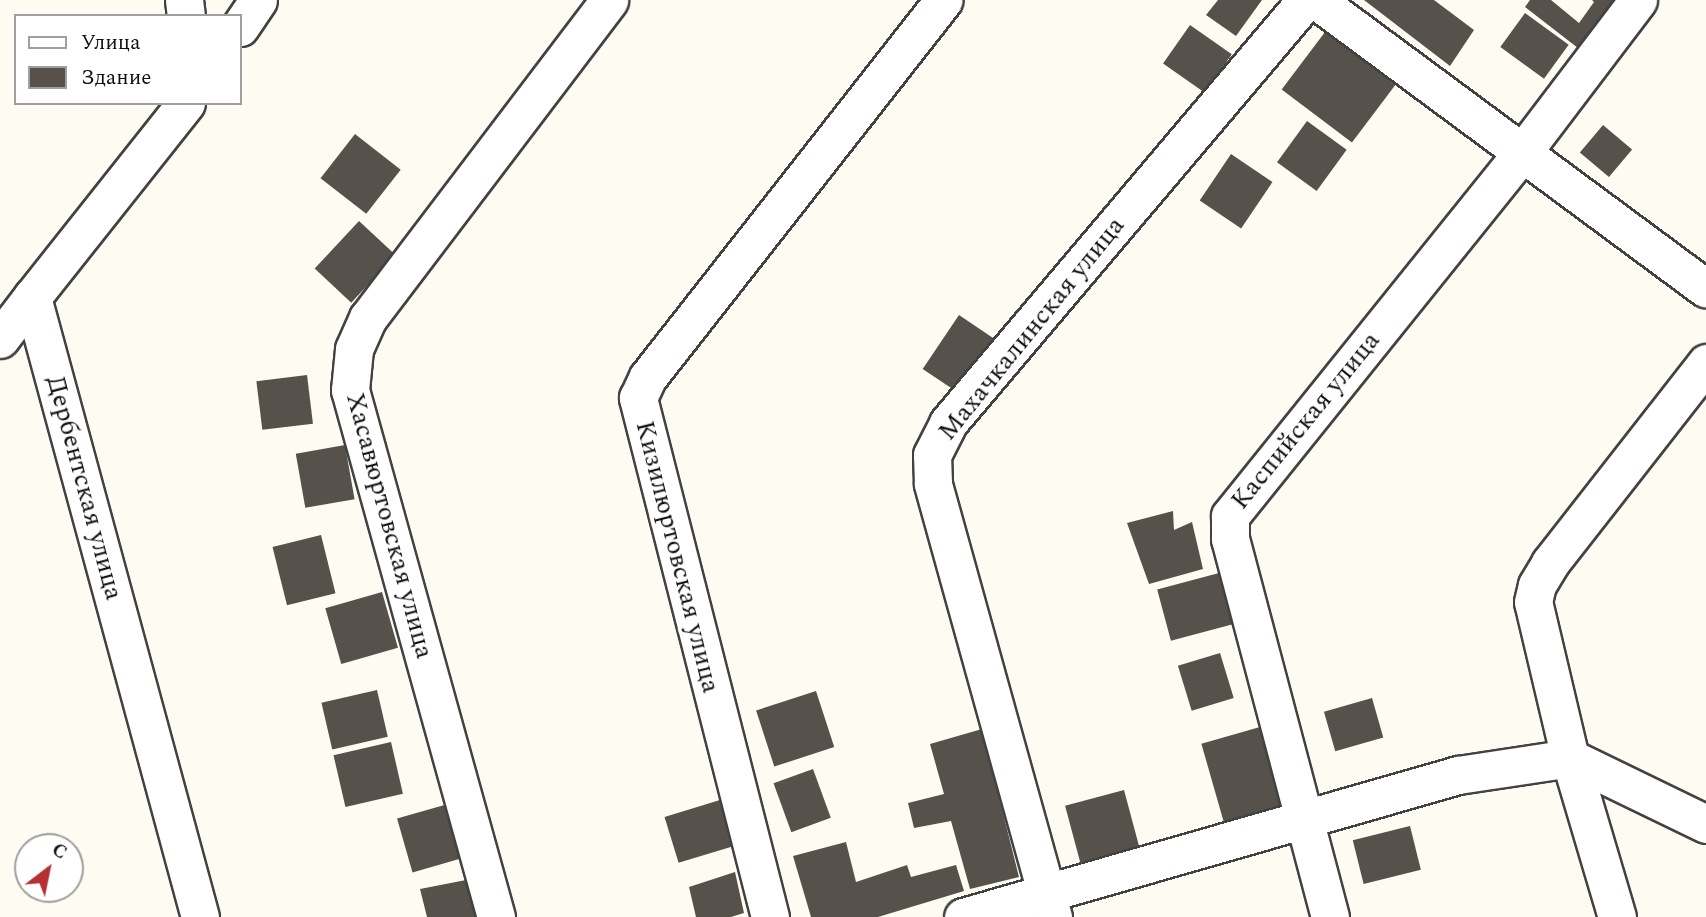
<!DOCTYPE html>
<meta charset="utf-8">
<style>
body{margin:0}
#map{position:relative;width:1706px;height:917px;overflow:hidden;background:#fefcf2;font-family:Spectral,serif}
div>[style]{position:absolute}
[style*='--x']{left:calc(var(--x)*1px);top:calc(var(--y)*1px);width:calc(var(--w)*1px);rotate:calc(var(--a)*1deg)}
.building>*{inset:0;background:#57514c;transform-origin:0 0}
.roads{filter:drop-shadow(2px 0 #424242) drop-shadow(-2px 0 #424242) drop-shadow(0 2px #424242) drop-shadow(0 -2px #424242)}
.minor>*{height:37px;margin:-18.5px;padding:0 18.5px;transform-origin:18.5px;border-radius:18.5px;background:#fff}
span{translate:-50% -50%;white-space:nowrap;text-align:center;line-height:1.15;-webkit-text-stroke:7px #fff;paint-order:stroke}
.street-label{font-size:26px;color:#0f0f0f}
.legend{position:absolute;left:14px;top:14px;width:228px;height:91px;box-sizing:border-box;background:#fff;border:2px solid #9f9f9f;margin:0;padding:9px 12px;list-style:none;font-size:21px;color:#0f0f0f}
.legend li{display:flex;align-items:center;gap:14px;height:35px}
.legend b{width:35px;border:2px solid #9f9f9f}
.north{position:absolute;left:14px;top:833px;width:70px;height:70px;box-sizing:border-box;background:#fff;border:2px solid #9f9f9f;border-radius:50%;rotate:32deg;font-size:19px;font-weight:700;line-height:28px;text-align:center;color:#0f0f0f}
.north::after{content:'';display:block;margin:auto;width:24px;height:32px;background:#b53131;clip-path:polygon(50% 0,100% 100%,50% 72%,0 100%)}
</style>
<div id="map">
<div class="building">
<div style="clip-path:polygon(1218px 0,1262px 0,1236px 36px,1206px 15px)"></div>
<div style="clip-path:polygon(1364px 0,1434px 0,1474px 30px,1450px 66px)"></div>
<div style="clip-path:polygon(1530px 0,1551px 0,1579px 23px,1594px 2px,1592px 0,1629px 0,1587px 55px,1525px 7px)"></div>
<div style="left:1525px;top:13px;width:54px;height:42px;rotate:36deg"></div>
<div style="left:1190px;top:25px;width:51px;height:47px;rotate:35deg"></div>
<div style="left:1325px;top:32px;width:88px;height:72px;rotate:37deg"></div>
<div style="left:1307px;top:121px;width:49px;height:51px;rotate:36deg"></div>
<div style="left:1603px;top:125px;width:38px;height:36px;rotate:40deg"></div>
<div style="left:355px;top:134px;width:58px;height:56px;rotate:38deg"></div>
<div style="left:1231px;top:154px;width:50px;height:56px;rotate:34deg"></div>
<div style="left:359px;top:221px;width:50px;height:65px;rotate:43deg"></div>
<div style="left:959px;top:315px;width:42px;height:65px;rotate:34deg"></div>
<div style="left:307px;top:375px;width:49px;height:51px;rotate:83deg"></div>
<div style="left:345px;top:445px;width:55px;height:50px;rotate:80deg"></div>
<div style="clip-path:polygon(1173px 511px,1174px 530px,1192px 522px,1203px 569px,1149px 584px,1127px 523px)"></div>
<div style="left:321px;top:535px;width:60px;height:50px;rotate:76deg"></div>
<div style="left:1219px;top:573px;width:53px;height:64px;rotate:75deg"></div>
<div style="left:382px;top:592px;width:58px;height:59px;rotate:74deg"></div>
<div style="left:1220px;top:653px;width:47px;height:44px;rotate:73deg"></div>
<div style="left:377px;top:690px;width:48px;height:57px;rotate:77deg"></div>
<div style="left:816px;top:691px;width:59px;height:63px;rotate:72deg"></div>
<div style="left:1372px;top:698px;width:41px;height:50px;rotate:74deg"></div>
<div style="left:1260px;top:727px;width:82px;height:61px;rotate:74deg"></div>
<div style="clip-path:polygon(982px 729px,1019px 877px,970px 889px,951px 821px,914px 828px,908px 803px,944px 794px,930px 744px)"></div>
<div style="left:391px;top:742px;width:53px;height:59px;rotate:77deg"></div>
<div style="left:813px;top:769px;width:52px;height:42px;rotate:70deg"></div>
<div style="left:1124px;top:790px;width:63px;height:61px;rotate:75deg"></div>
<div style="left:720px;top:800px;width:48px;height:58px;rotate:73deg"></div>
<div style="left:448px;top:804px;width:56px;height:53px;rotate:74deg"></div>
<div style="left:1410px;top:826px;width:45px;height:59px;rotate:76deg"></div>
<div style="clip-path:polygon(846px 842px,856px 882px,907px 865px,911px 877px,956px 865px,964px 891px,878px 917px,811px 917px,793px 856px)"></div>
<div style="clip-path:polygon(735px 872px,744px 913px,731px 917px,696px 917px,689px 887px)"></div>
<div style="clip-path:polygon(466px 880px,476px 917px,427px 917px,420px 889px)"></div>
</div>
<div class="roads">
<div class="minor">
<div style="--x:184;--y:0;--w:16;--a:83"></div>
<div style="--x:1316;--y:0;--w:485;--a:36.5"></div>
<div style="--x:240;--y:27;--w:32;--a:-56"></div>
<div style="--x:186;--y:103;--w:248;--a:128.4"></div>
<div style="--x:32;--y:297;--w:642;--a:74.84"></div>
<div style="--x:0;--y:339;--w:53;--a:-52.7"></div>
<div style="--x:496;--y:917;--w:547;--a:-105.48"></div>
<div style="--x:350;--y:390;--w:41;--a:-84.4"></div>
<div style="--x:354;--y:349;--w:34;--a:-66"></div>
<div style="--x:368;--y:318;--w:399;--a:-52.8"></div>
<div style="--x:770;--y:917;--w:536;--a:-104.27"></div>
<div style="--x:638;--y:398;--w:23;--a:-65"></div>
<div style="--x:648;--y:377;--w:479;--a:-51.9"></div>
<div style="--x:963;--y:917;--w:515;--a:-16.01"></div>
<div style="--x:1458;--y:775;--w:113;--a:-8.6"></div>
<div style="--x:1570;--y:758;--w:151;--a:25.9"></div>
<div style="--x:1053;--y:917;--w:450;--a:-105.5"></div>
<div style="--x:933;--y:483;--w:28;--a:-92"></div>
<div style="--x:932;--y:455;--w:36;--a:-63"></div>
<div style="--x:948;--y:423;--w:554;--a:-49.76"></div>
<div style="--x:1330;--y:917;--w:391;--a:-104.8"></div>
<div style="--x:1230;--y:539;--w:23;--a:-90"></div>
<div style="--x:1230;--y:516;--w:466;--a:-51.2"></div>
<div style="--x:1522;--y:153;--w:192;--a:-52.8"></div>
<div style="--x:1617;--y:917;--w:166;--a:-106.5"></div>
<div style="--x:1570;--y:758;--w:160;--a:-103.3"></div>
<div style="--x:1533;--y:602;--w:17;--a:-77"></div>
<div style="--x:1537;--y:585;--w:26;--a:-59"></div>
<div style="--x:1550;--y:563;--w:254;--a:-52"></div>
</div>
</div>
<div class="street-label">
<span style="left:1032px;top:329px;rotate:-51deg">Махачкалинская улица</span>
<span style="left:1306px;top:421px;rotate:-51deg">Каспийская улица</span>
<span style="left:84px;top:488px;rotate:75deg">Дербентская улица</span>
<span style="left:389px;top:526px;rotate:75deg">Хасавюртовская улица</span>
<span style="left:677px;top:557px;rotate:76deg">Кизилюртовская улица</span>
</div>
<ul class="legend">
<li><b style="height:9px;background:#fff"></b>Улица</li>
<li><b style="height:19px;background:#57514c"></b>Здание</li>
</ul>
<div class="north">С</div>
</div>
